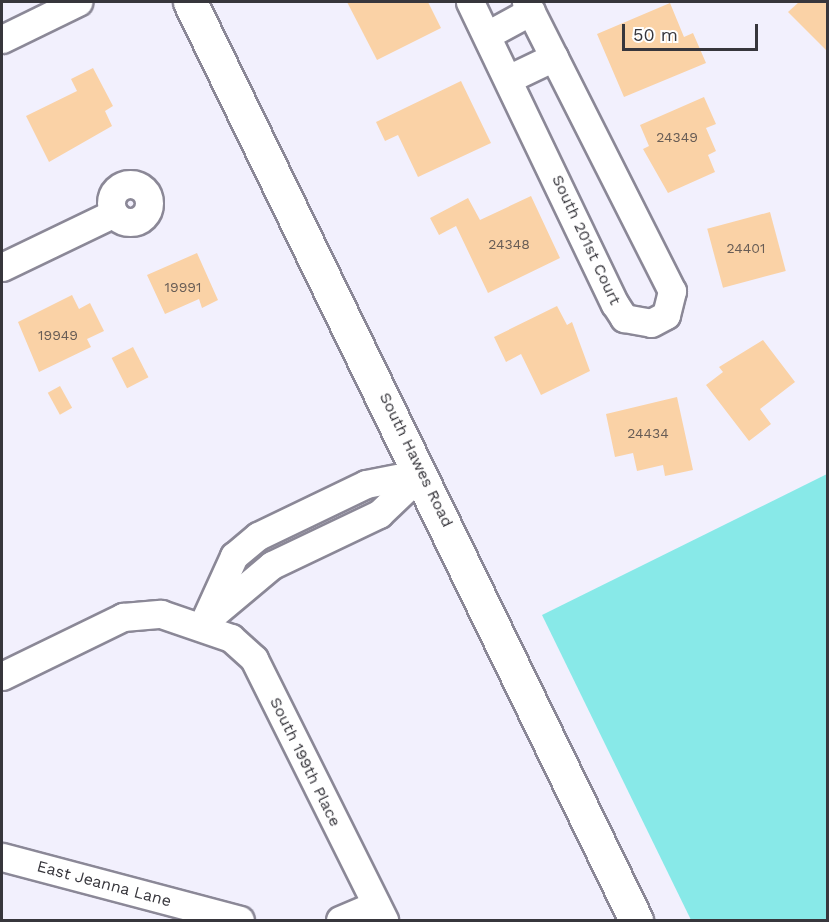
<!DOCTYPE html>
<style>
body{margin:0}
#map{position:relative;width:829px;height:922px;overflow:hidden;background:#f2f0fd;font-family:"Work Sans",sans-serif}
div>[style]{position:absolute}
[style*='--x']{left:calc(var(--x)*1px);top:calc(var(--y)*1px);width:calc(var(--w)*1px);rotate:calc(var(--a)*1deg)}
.water>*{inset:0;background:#88e9e8}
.building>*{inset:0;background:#fad2a6;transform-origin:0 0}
.roads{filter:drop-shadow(2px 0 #8b8897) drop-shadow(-2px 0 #8b8897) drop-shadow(0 2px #8b8897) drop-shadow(0 -2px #8b8897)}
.minor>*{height:27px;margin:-13.5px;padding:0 13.5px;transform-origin:13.5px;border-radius:13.5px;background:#fff}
.minor>.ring{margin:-13.5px;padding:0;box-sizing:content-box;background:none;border:27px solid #fff;border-radius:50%}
.major>*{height:33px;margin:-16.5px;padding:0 16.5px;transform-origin:16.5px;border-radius:16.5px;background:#fff}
span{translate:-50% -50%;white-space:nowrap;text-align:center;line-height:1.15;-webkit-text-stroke:4.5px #fff;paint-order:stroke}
.number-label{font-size:14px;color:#685d56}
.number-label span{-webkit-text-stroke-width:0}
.street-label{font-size:16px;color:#37363c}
.frame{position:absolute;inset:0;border:3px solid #37363c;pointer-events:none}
.scale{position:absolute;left:622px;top:24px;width:136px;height:27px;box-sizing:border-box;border:3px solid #37363c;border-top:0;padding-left:8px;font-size:18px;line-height:21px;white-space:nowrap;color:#37363c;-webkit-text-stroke:4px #fff;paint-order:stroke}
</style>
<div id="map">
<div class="water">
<div style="clip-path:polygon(827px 474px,827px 920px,691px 920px,542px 615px)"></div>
</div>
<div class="building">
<div style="clip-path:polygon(347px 2px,428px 2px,441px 28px,377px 60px)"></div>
<div style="clip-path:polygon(799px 2px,828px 2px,828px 52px,788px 12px)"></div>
<div style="clip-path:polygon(670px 3px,684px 37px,693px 33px,706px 63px,624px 97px,597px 34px)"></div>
<div style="clip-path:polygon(93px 68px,113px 106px,105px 111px,112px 126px,49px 162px,26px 116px,77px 91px,71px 79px)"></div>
<div style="clip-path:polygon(461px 81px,491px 143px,418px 177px,398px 135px,385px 141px,376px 122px)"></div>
<div style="clip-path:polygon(704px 97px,716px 124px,706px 128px,716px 151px,708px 155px,715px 172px,668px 193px,643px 149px,649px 146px,640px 125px)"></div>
<div style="clip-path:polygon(531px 196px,560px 258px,488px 293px,456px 226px,439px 235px,430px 218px,468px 198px,480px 220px)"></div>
<div style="left:770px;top:212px;width:61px;height:65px;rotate:75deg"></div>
<div style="clip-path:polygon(197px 253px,218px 300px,202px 308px,199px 299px,165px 314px,147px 275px)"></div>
<div style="clip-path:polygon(72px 295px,79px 309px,90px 303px,104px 331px,87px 339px,91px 347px,39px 372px,18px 322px)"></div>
<div style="clip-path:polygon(557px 306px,567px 325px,572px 322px,590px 371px,541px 395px,521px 354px,506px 362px,494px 337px)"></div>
<div style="clip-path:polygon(763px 340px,795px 382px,760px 409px,771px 424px,749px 441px,706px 385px,723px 372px,719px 367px)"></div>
<div style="left:133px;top:347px;width:34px;height:24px;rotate:63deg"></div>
<div style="left:60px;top:386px;width:25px;height:14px;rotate:61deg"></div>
<div style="clip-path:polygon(677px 397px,693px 470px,665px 476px,663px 465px,637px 471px,633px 453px,615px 457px,606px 414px)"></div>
</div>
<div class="roads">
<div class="minor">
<div style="--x:470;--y:2;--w:335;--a:64.4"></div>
<div style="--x:615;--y:304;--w:17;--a:57"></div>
<div style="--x:624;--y:318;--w:27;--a:10"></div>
<div style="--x:651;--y:323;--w:17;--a:-28"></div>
<div style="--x:666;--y:315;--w:25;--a:-76"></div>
<div style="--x:672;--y:291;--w:324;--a:-116.8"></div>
<div style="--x:487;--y:35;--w:50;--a:-28.6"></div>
<div style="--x:2;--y:39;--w:85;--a:-26"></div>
<div style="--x:508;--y:79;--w:51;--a:-25.6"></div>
<div class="ring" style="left:111px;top:184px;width:11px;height:11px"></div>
<div style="--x:2;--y:267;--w:124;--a:-25.7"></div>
<div style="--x:210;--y:617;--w:81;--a:-40"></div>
<div style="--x:272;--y:565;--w:119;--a:-25.5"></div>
<div style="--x:379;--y:514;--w:59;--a:-43.6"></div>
<div style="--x:203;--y:624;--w:75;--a:-65.5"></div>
<div style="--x:234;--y:556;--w:31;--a:-40"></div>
<div style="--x:258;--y:536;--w:120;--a:-25.7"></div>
<div style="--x:366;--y:484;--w:57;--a:-11.1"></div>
<div style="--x:2;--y:676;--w:135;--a:-26"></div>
<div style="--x:123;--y:617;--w:38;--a:-5"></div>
<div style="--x:161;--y:614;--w:74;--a:18.9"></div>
<div style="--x:231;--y:638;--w:31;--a:42"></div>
<div style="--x:254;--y:659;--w:292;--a:63.5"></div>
<div style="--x:2;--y:857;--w:246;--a:14.8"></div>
<div style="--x:340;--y:920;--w:39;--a:-23"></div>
</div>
<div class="major">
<div style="--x:190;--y:2;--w:1021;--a:64.09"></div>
</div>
</div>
<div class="number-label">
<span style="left:677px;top:137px">24349</span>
<span style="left:509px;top:244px">24348</span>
<span style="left:746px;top:248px">24401</span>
<span style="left:183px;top:287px">19991</span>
<span style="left:58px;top:335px">19949</span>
<span style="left:648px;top:433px">24434</span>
</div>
<div class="street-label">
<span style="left:586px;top:240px;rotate:65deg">South 201st Court</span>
<span style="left:416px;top:460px;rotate:64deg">South Hawes Road</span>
<span style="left:305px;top:762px;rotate:64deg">South 199th Place</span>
<span style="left:104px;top:884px;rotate:15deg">East Jeanna Lane</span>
</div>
<div class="frame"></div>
<div class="scale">50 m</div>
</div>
